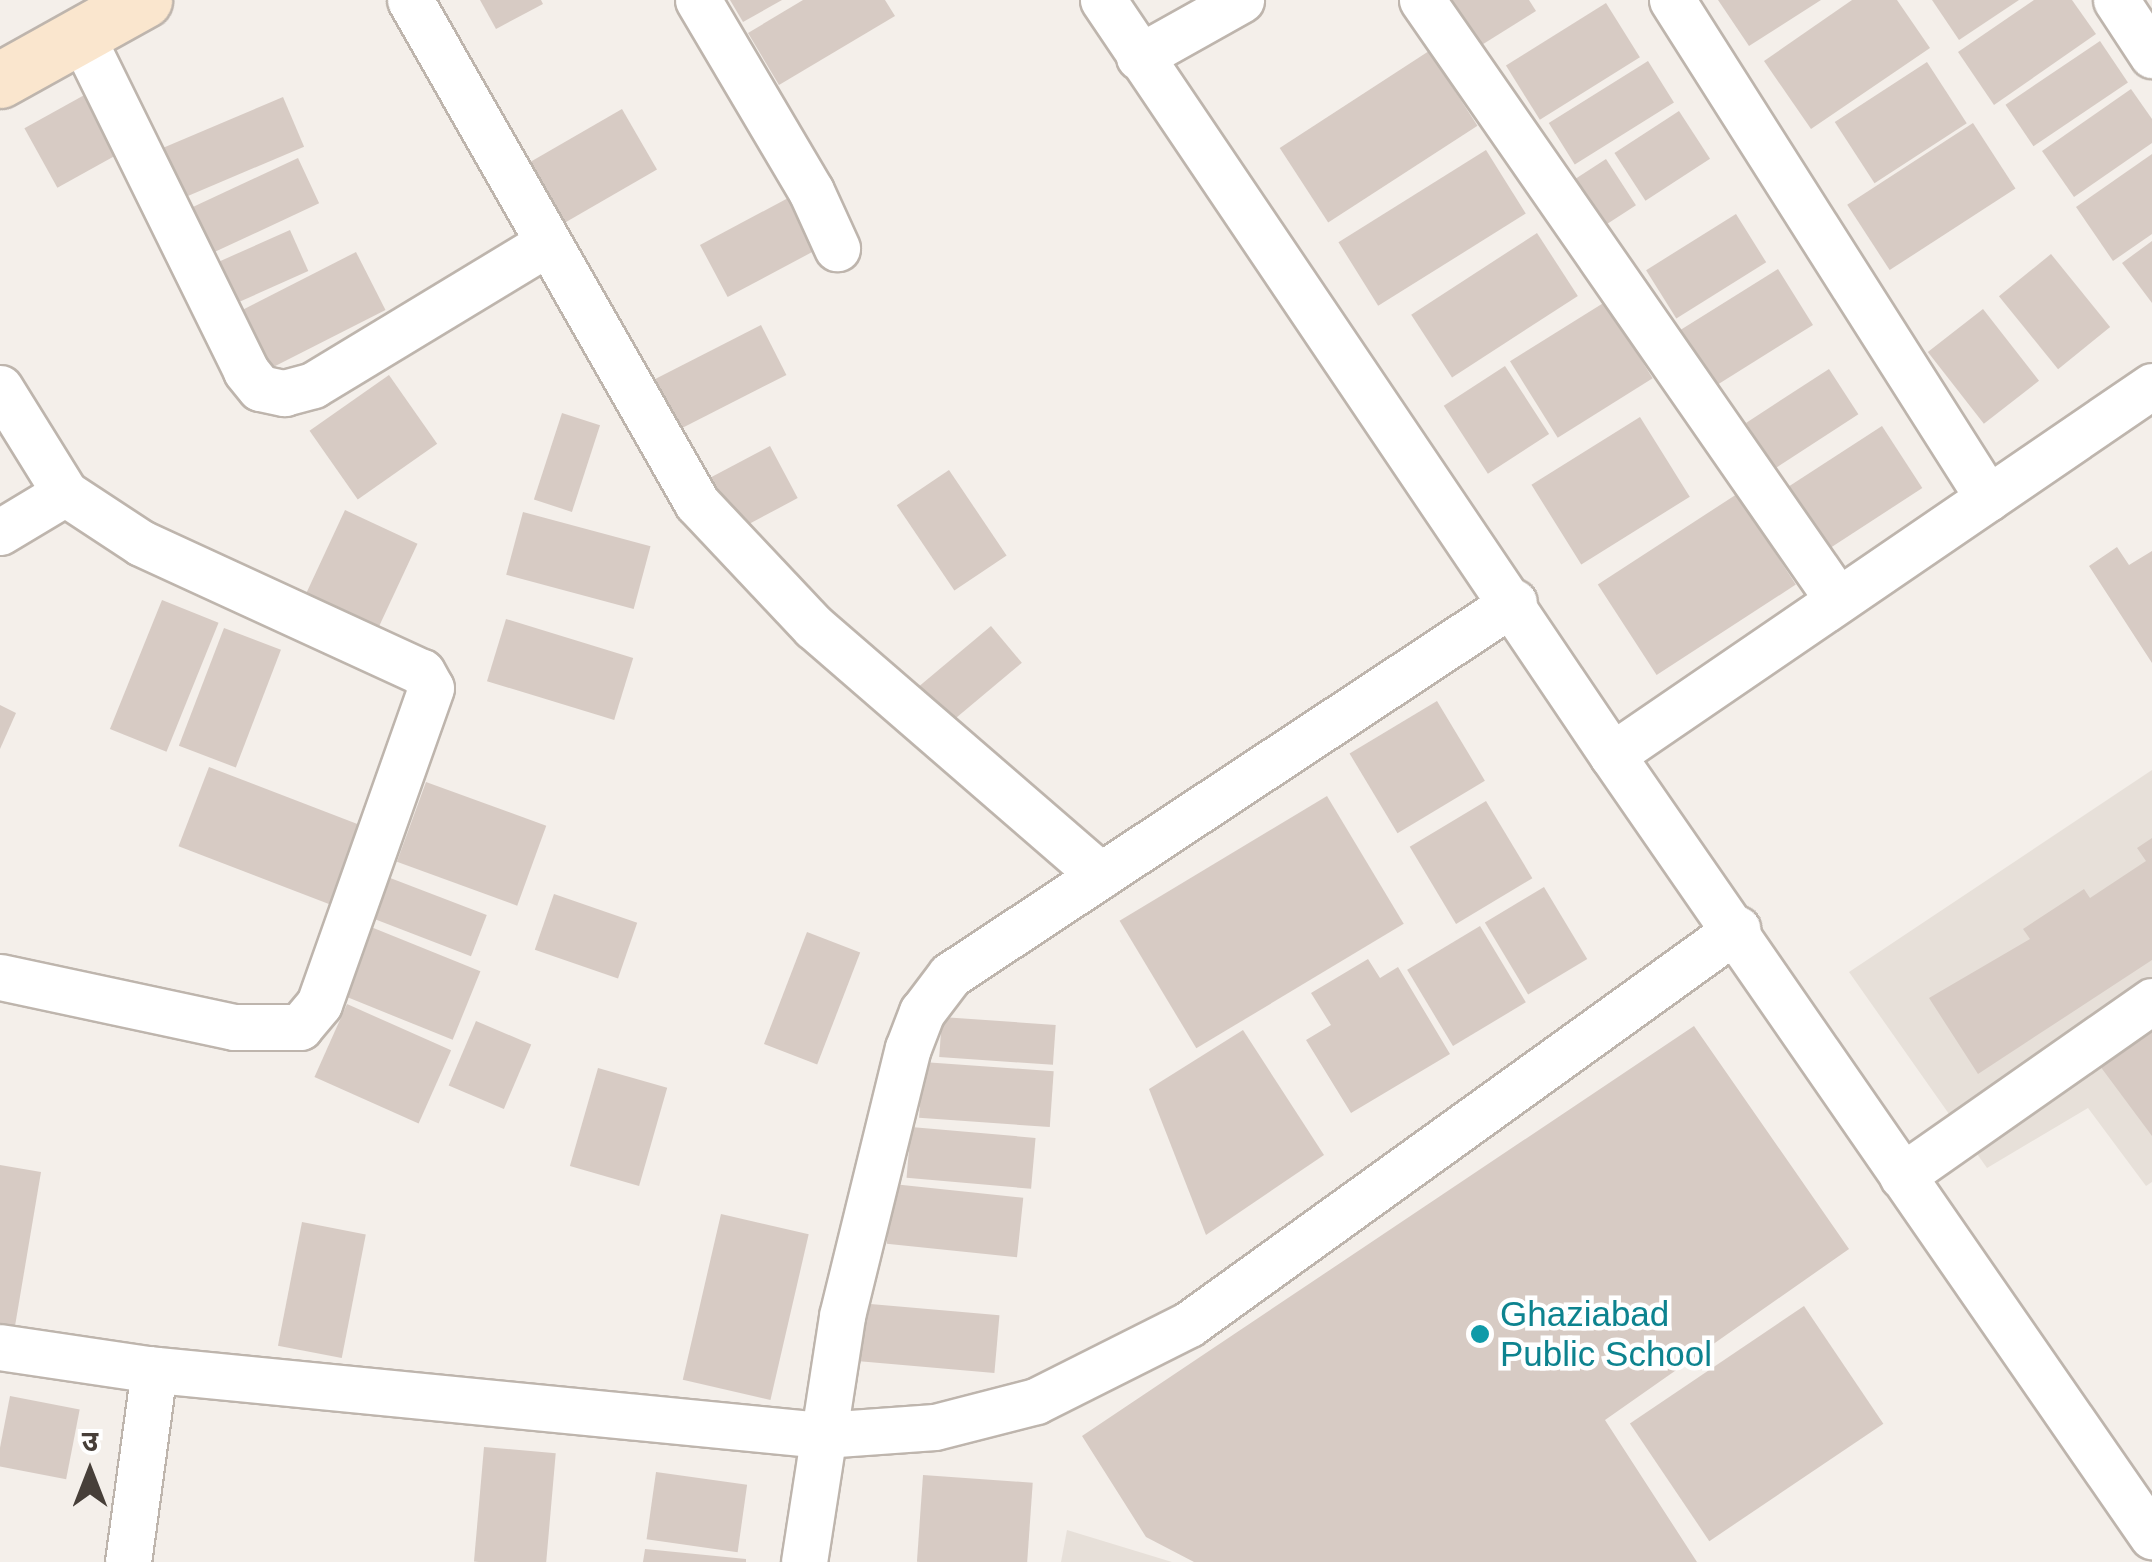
<!DOCTYPE html>
<meta charset="utf-8">
<style>
body{margin:0}
#map{position:relative;width:2152px;height:1562px;overflow:hidden;background:#f4efea;font-family:Helvetica,"Noto Sans Devanagari",sans-serif}
div>[style]{position:absolute}
[style*='--x']{left:calc(var(--x)*1px);top:calc(var(--y)*1px);width:calc(var(--w)*1px);rotate:calc(var(--a)*1deg)}
.residential>*{inset:0;background:#e7e0d9}
.building>*{inset:0;background:#d7cbc4;transform-origin:0 0}
.roads{filter:drop-shadow(2px 0 #beb5ad) drop-shadow(-2px 0 #beb5ad) drop-shadow(0 2px #beb5ad) drop-shadow(0 -2px #beb5ad)}
.street>*{height:45px;margin:-22.5px;padding:0 22.5px;transform-origin:22.5px;border-radius:22.5px;background:#fff}
.secondary>*{height:55px;margin:-27.5px;padding:0 27.5px;transform-origin:27.5px;border-radius:27.5px;background:#fae6ce}
.dots>*{width:28px;height:28px;translate:-50% -50%;box-sizing:border-box;border:5px solid #fff;border-radius:50%}
span{translate:-50% -50%;white-space:nowrap;text-align:center;line-height:1.15;-webkit-text-stroke:9px #fff;paint-order:stroke}
.culture-label{font-size:35px;color:#0d838f}
.left{translate:0 -50%;text-align:left}
.north{position:absolute;left:40px;top:1422px;width:100px;height:100px;-webkit-text-stroke:8px #fff;paint-order:stroke;rotate:0deg;font-size:28px;font-weight:700;line-height:40px;text-align:center;color:#473f39}
.north::after{content:'';display:block;margin:auto;width:35px;height:45px;background:#473f39;clip-path:polygon(50% 0,100% 100%,50% 72%,0 100%)}
</style>
<div id="map">
<div class="residential">
<div style="clip-path:polygon(2152px 770px,2152px 1182px,2146px 1186px,2088px 1108px,1987px 1168px,1849px 972px)"></div>
<div style="clip-path:polygon(1067px 1530px,1172px 1562px,1061px 1562px)"></div>
</div>
<div class="building">
<div style="clip-path:polygon(480px 0,541px 0,543px 4px,496px 29px)"></div>
<div style="clip-path:polygon(730px 0,782px 0,743px 22px)"></div>
<div style="clip-path:polygon(803px 0,885px 0,895px 16px,779px 85px,748px 33px)"></div>
<div style="clip-path:polygon(1451px 0,1529px 0,1536px 11px,1480px 46px)"></div>
<div style="clip-path:polygon(1718px 0,1821px 0,1749px 46px)"></div>
<div style="clip-path:polygon(1852px 0,1897px 0,1930px 48px,1811px 129px,1764px 61px)"></div>
<div style="clip-path:polygon(1932px 0,2019px 0,1959px 40px)"></div>
<div style="clip-path:polygon(2034px 0,2072px 0,2096px 34px,1994px 105px,1958px 52px)"></div>
<div style="left:1606px;top:3px;width:64px;height:118px;rotate:58deg"></div>
<div style="left:2100px;top:41px;width:50px;height:114px;rotate:56deg"></div>
<div style="left:1429px;top:51px;width:89px;height:178px;rotate:57deg"></div>
<div style="left:1648px;top:61px;width:49px;height:117px;rotate:58deg"></div>
<div style="left:1927px;top:62px;width:73px;height:110px;rotate:57deg"></div>
<div style="left:97px;top:88px;width:68px;height:83px;rotate:61deg"></div>
<div style="clip-path:polygon(2131px 89px,2152px 119px,2152px 143px,2074px 197px,2042px 151px)"></div>
<div style="left:283px;top:97px;width:54px;height:139px;rotate:67deg"></div>
<div style="left:622px;top:109px;width:70px;height:116px;rotate:60deg"></div>
<div style="left:1679px;top:111px;width:57px;height:77px;rotate:57deg"></div>
<div style="left:1973px;top:123px;width:78px;height:150px;rotate:57deg"></div>
<div style="left:1486px;top:150px;width:75px;height:174px;rotate:58deg"></div>
<div style="clip-path:polygon(2152px 154px,2152px 234px,2113px 261px,2076px 207px)"></div>
<div style="left:298px;top:158px;width:50px;height:119px;rotate:65deg"></div>
<div style="left:1606px;top:159px;width:55px;height:40px;rotate:57deg"></div>
<div style="left:790px;top:197px;width:59px;height:102px;rotate:62deg"></div>
<div style="left:1736px;top:214px;width:57px;height:106px;rotate:58deg"></div>
<div style="left:290px;top:230px;width:45px;height:84px;rotate:66deg"></div>
<div style="left:1537px;top:233px;width:75px;height:150px;rotate:57deg"></div>
<div style="clip-path:polygon(2152px 241px,2152px 303px,2122px 263px)"></div>
<div style="left:356px;top:252px;width:65px;height:132px;rotate:63deg"></div>
<div style="left:2051px;top:254px;width:94px;height:67px;rotate:51deg"></div>
<div style="left:1778px;top:269px;width:66px;height:117px;rotate:58deg"></div>
<div style="left:1605px;top:302px;width:90px;height:112px;rotate:58deg"></div>
<div style="left:1983px;top:309px;width:91px;height:70px;rotate:52deg"></div>
<div style="left:761px;top:325px;width:56px;height:122px;rotate:63deg"></div>
<div style="left:1505px;top:366px;width:81px;height:73px;rotate:57deg"></div>
<div style="left:1829px;top:369px;width:54px;height:99px;rotate:57deg"></div>
<div style="left:389px;top:375px;width:84px;height:97px;rotate:55deg"></div>
<div style="left:562px;top:413px;width:40px;height:91px;rotate:18deg"></div>
<div style="left:1640px;top:417px;width:94px;height:128px;rotate:58deg"></div>
<div style="left:1882px;top:426px;width:74px;height:114px;rotate:57deg"></div>
<div style="left:770px;top:446px;width:59px;height:71px;rotate:62deg"></div>
<div style="left:949px;top:470px;width:103px;height:63px;rotate:56deg"></div>
<div style="left:1737px;top:494px;width:108px;height:166px;rotate:57deg"></div>
<div style="left:345px;top:510px;width:80px;height:100px;rotate:25deg"></div>
<div style="left:523px;top:512px;width:132px;height:65px;rotate:15deg"></div>
<div style="clip-path:polygon(2117px 547px,2129px 565px,2152px 551px,2152px 663px,2089px 566px)"></div>
<div style="left:162px;top:600px;width:61px;height:139px;rotate:22deg"></div>
<div style="left:506px;top:619px;width:133px;height:65px;rotate:17deg"></div>
<div style="left:991px;top:626px;width:48px;height:102px;rotate:50deg"></div>
<div style="left:224px;top:628px;width:61px;height:126px;rotate:21deg"></div>
<div style="left:1437px;top:701px;width:93px;height:102px;rotate:59deg"></div>
<div style="clip-path:polygon(0 705px,16px 713px,0 749px)"></div>
<div style="left:209px;top:767px;width:168px;height:85px;rotate:21deg"></div>
<div style="left:426px;top:782px;width:128px;height:85px;rotate:20deg"></div>
<div style="left:1327px;top:796px;width:149px;height:242px;rotate:59deg"></div>
<div style="left:1486px;top:801px;width:90px;height:89px;rotate:59deg"></div>
<div style="clip-path:polygon(2152px 838px,2152px 960px,1978px 1074px,1929px 998px,2030px 939px,2023px 929px,2084px 889px,2090px 898px,2146px 861px,2137px 848px)"></div>
<div style="left:385px;top:876px;width:109px;height:44px;rotate:21deg"></div>
<div style="left:1544px;top:887px;width:84px;height:69px;rotate:59deg"></div>
<div style="left:554px;top:894px;width:88px;height:59px;rotate:19deg"></div>
<div style="left:1480px;top:926px;width:89px;height:85px;rotate:59deg"></div>
<div style="left:371px;top:927px;width:118px;height:74px;rotate:22deg"></div>
<div style="left:807px;top:932px;width:57px;height:120px;rotate:21deg"></div>
<div style="clip-path:polygon(1368px 959px,1380px 978px,1398px 967px,1450px 1054px,1351px 1113px,1306px 1040px,1331px 1025px,1311px 993px)"></div>
<div style="left:347px;top:1004px;width:114px;height:80px;rotate:24deg"></div>
<div style="left:942px;top:1017px;width:114px;height:40px;rotate:4deg"></div>
<div style="left:476px;top:1021px;width:60px;height:70px;rotate:23deg"></div>
<div style="clip-path:polygon(2152px 1023px,2152px 1136px,2097px 1062px)"></div>
<div style="clip-path:polygon(1694px 1026px,1849px 1249px,1605px 1420px,1697px 1562px,1194px 1562px,1146px 1537px,1082px 1436px)"></div>
<div style="clip-path:polygon(1243px 1030px,1324px 1155px,1206px 1235px,1149px 1089px)"></div>
<div style="left:923px;top:1062px;width:131px;height:56px;rotate:4deg"></div>
<div style="left:598px;top:1068px;width:72px;height:102px;rotate:16deg"></div>
<div style="left:911px;top:1127px;width:125px;height:51px;rotate:5deg"></div>
<div style="clip-path:polygon(0 1165px,41px 1172px,15px 1326px,0 1324px)"></div>
<div style="left:893px;top:1184px;width:131px;height:60px;rotate:6deg"></div>
<div style="left:721px;top:1214px;width:90px;height:170px;rotate:13deg"></div>
<div style="left:302px;top:1222px;width:65px;height:126px;rotate:11deg"></div>
<div style="left:859px;top:1303px;width:141px;height:58px;rotate:5deg"></div>
<div style="left:1804px;top:1306px;width:142px;height:210px;rotate:56deg"></div>
<div style="left:10px;top:1396px;width:71px;height:71px;rotate:11deg"></div>
<div style="left:484px;top:1447px;width:72px;height:115px;rotate:5deg"></div>
<div style="left:656px;top:1472px;width:92px;height:68px;rotate:8deg"></div>
<div style="left:923px;top:1475px;width:110px;height:87px;rotate:4deg"></div>
<div style="clip-path:polygon(645px 1549px,746px 1559px,746px 1562px,643px 1562px)"></div>
</div>
<div class="roads">
<div class="street">
<div style="--x:410;--y:0;--w:579;--a:60.29"></div>
<div style="--x:697;--y:503;--w:170;--a:46.7"></div>
<div style="--x:814;--y:627;--w:379;--a:40.9"></div>
<div style="--x:698;--y:0;--w:222;--a:59.4"></div>
<div style="--x:811;--y:191;--w:63;--a:65.5"></div>
<div style="--x:1103;--y:0;--w:911;--a:56.01"></div>
<div style="--x:1612;--y:755;--w:950;--a:55.34"></div>
<div style="--x:1422;--y:0;--w:730;--a:55.27"></div>
<div style="--x:1672;--y:0;--w:590;--a:57.6"></div>
<div style="--x:2116;--y:0;--w:66;--a:56.8"></div>
<div style="--x:81;--y:35;--w:374;--a:63.8"></div>
<div style="--x:246;--y:371;--w:22;--a:51"></div>
<div style="--x:260;--y:388;--w:25;--a:12"></div>
<div style="--x:284;--y:393;--w:30;--a:-15"></div>
<div style="--x:313;--y:385;--w:272;--a:-31.2"></div>
<div style="--x:1139;--y:57;--w:117;--a:-29.2"></div>
<div style="--x:0;--y:388;--w:123;--a:58.2"></div>
<div style="--x:65;--y:493;--w:91;--a:33.3"></div>
<div style="--x:141;--y:543;--w:309;--a:24.7"></div>
<div style="--x:422;--y:672;--w:18;--a:61"></div>
<div style="--x:431;--y:688;--w:335;--a:109.5"></div>
<div style="--x:319;--y:1004;--w:30;--a:130"></div>
<div style="--x:300;--y:1027;--w:66;--a:180"></div>
<div style="--x:234;--y:1027;--w:239;--a:-167.9"></div>
<div style="--x:0;--y:532;--w:76;--a:-31"></div>
<div style="--x:1612;--y:755;--w:654;--a:-34.35"></div>
<div style="--x:1902;--y:1176;--w:305;--a:-35"></div>
<div style="--x:0;--y:1347;--w:149;--a:8.5"></div>
<div style="--x:147;--y:1369;--w:679;--a:5.58"></div>
<div style="--x:823;--y:1435;--w:112;--a:-4.1"></div>
<div style="--x:935;--y:1427;--w:104;--a:-14.4"></div>
<div style="--x:1036;--y:1401;--w:171;--a:-26.7"></div>
<div style="--x:1189;--y:1324;--w:676;--a:-35.78"></div>
<div style="--x:128;--y:1562;--w:194;--a:-82.3"></div>
<div style="--x:804;--y:1562;--w:249;--a:-81.2"></div>
<div style="--x:842;--y:1316;--w:276;--a:-76.2"></div>
<div style="--x:908;--y:1048;--w:39;--a:-69"></div>
<div style="--x:922;--y:1012;--w:46;--a:-52.9"></div>
<div style="--x:950;--y:975;--w:676;--a:-33.48"></div>
</div>
<div class="secondary">
<div style="--x:0;--y:80;--w:165;--a:-29.1"></div>
</div>
</div>
<div class="dots">
<div style="left:1480px;top:1334px;background:#0f9aa8"></div>
</div>
<div class="culture-label">
<span class="left" style="left:1500px;top:1334px">Ghaziabad<br>Public School</span>
</div>
<div class="north">उ</div>
</div>
